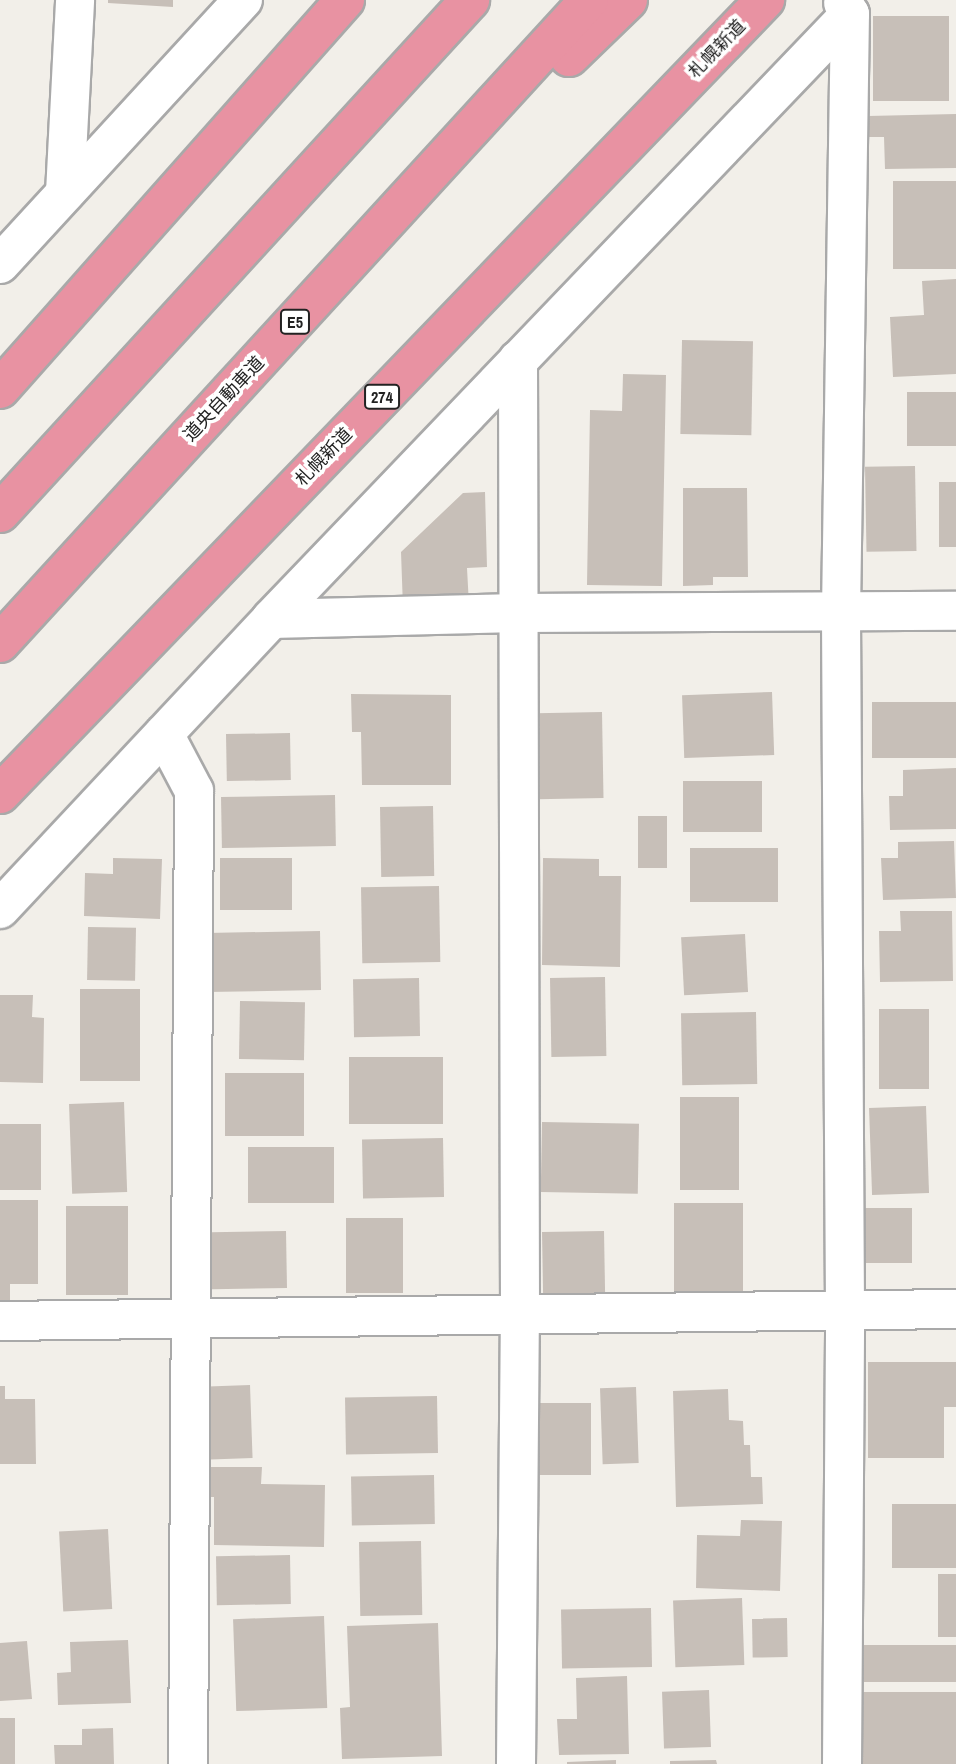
<!DOCTYPE html>
<meta charset="utf-8">
<style>
body{margin:0}
#map{position:relative;width:956px;height:1764px;overflow:hidden;background:#f2efe9;font-family:"Archivo Narrow","Noto Sans JP",sans-serif}
div>[style]{position:absolute}
[style*='--x']{left:calc(var(--x)*1px);top:calc(var(--y)*1px);width:calc(var(--w)*1px);rotate:calc(var(--a)*1deg)}
.building>*{inset:0;background:#c7bfb8;transform-origin:0 0}
.roads{filter:drop-shadow(2px 0 #a9a9a9) drop-shadow(-2px 0 #a9a9a9) drop-shadow(0 2px #a9a9a9) drop-shadow(0 -2px #a9a9a9)}
.street>*{height:38px;margin:-19px;padding:0 19px;transform-origin:19px;border-radius:19px;background:#fff}
.highway>*{height:38px;margin:-19px;padding:0 19px;transform-origin:19px;border-radius:19px;background:#e892a2}
span{translate:-50% -50%;white-space:nowrap;text-align:center;line-height:1.15;-webkit-text-stroke:7px #fff;paint-order:stroke}
.shield-label span{padding:2px 5px;background:#fff;border:2px solid;border-radius:5px;-webkit-text-stroke-width:0}
.shield-label{font-size:16px;color:#222;font-weight:700}
.street-label{font-size:18px;color:#222}
</style>
<div id="map">
<div class="building">
<div style="clip-path:polygon(108px 0,173px 0,173px 7px,108px 3px)"></div>
<div style="left:873px;top:16px;width:76px;height:85px"></div>
<div style="clip-path:polygon(956px 114px,956px 168px,885px 169px,884px 137px,868px 137px,868px 116px)"></div>
<div style="left:956px;top:181px;width:88px;height:63px;rotate:90deg"></div>
<div style="clip-path:polygon(956px 279px,956px 374px,893px 377px,890px 317px,924px 315px,922px 281px)"></div>
<div style="left:682px;top:340px;width:71px;height:94px;rotate:1deg"></div>
<div style="clip-path:polygon(623px 374px,666px 375px,662px 586px,587px 585px,590px 410px,622px 411px)"></div>
<div style="left:907px;top:392px;width:49px;height:54px"></div>
<div style="left:915px;top:466px;width:85px;height:50px;rotate:89deg"></div>
<div style="left:956px;top:482px;width:65px;height:17px;rotate:90deg"></div>
<div style="clip-path:polygon(683px 488px,747px 488px,748px 577px,713px 577px,713px 585px,683px 586px)"></div>
<div style="clip-path:polygon(485px 492px,487px 567px,467px 568px,469px 605px,403px 608px,401px 552px,463px 493px)"></div>
<div style="left:772px;top:692px;width:63px;height:90px;rotate:88deg"></div>
<div style="clip-path:polygon(351px 694px,451px 695px,451px 785px,362px 785px,361px 732px,352px 732px)"></div>
<div style="left:872px;top:702px;width:84px;height:56px"></div>
<div style="left:602px;top:712px;width:86px;height:66px;rotate:89deg"></div>
<div style="left:290px;top:733px;width:47px;height:64px;rotate:89deg"></div>
<div style="clip-path:polygon(956px 768px,956px 829px,890px 830px,889px 796px,903px 796px,903px 770px)"></div>
<div style="left:683px;top:781px;width:79px;height:51px"></div>
<div style="left:335px;top:795px;width:51px;height:114px;rotate:89deg"></div>
<div style="left:433px;top:806px;width:70px;height:53px;rotate:89deg"></div>
<div style="left:638px;top:816px;width:29px;height:52px"></div>
<div style="clip-path:polygon(954px 841px,956px 898px,883px 900px,881px 858px,898px 858px,898px 842px)"></div>
<div style="left:778px;top:848px;width:54px;height:88px;rotate:90deg"></div>
<div style="clip-path:polygon(113px 858px,162px 859px,160px 919px,84px 916px,85px 873px,113px 874px)"></div>
<div style="left:292px;top:858px;width:52px;height:72px;rotate:90deg"></div>
<div style="clip-path:polygon(543px 858px,599px 859px,599px 876px,621px 876px,620px 967px,542px 965px)"></div>
<div style="left:439px;top:886px;width:76px;height:78px;rotate:89deg"></div>
<div style="clip-path:polygon(900px 911px,952px 911px,953px 981px,880px 982px,879px 931px,901px 931px)"></div>
<div style="left:88px;top:927px;width:48px;height:53px;rotate:1deg"></div>
<div style="left:320px;top:931px;width:59px;height:114px;rotate:89deg"></div>
<div style="left:745px;top:934px;width:58px;height:64px;rotate:87deg"></div>
<div style="left:605px;top:977px;width:79px;height:55px;rotate:89deg"></div>
<div style="left:419px;top:978px;width:58px;height:66px;rotate:89deg"></div>
<div style="left:80px;top:989px;width:60px;height:92px"></div>
<div style="clip-path:polygon(0 995px,33px 995px,32px 1017px,44px 1018px,43px 1083px,0 1082px)"></div>
<div style="left:240px;top:1001px;width:65px;height:58px;rotate:1deg"></div>
<div style="left:879px;top:1009px;width:50px;height:80px"></div>
<div style="left:756px;top:1012px;width:72px;height:75px;rotate:89deg"></div>
<div style="left:443px;top:1057px;width:67px;height:94px;rotate:90deg"></div>
<div style="left:225px;top:1073px;width:79px;height:63px"></div>
<div style="left:680px;top:1097px;width:59px;height:93px"></div>
<div style="left:124px;top:1102px;width:90px;height:55px;rotate:88deg"></div>
<div style="left:926px;top:1106px;width:87px;height:57px;rotate:88deg"></div>
<div style="left:542px;top:1122px;width:97px;height:70px;rotate:1deg"></div>
<div style="left:0;top:1124px;width:41px;height:66px"></div>
<div style="left:443px;top:1138px;width:59px;height:81px;rotate:89deg"></div>
<div style="left:248px;top:1147px;width:86px;height:56px"></div>
<div style="clip-path:polygon(0 1200px,38px 1200px,38px 1284px,10px 1284px,10px 1303px,0 1303px)"></div>
<div style="left:674px;top:1203px;width:69px;height:93px"></div>
<div style="left:66px;top:1206px;width:62px;height:89px"></div>
<div style="left:864px;top:1208px;width:48px;height:55px"></div>
<div style="left:346px;top:1218px;width:57px;height:75px"></div>
<div style="left:286px;top:1231px;width:57px;height:75px;rotate:89deg"></div>
<div style="left:604px;top:1231px;width:69px;height:62px;rotate:89deg"></div>
<div style="clip-path:polygon(868px 1362px,956px 1362px,956px 1407px,944px 1407px,944px 1458px,868px 1458px)"></div>
<div style="left:250px;top:1385px;width:73px;height:49px;rotate:88deg"></div>
<div style="clip-path:polygon(0 1386px,5px 1386px,5px 1399px,35px 1399px,36px 1464px,0 1464px)"></div>
<div style="left:636px;top:1387px;width:76px;height:36px;rotate:88deg"></div>
<div style="clip-path:polygon(728px 1389px,729px 1420px,743px 1421px,744px 1445px,750px 1445px,751px 1477px,762px 1477px,763px 1504px,676px 1507px,673px 1391px)"></div>
<div style="left:437px;top:1396px;width:57px;height:92px;rotate:89deg"></div>
<div style="left:532px;top:1403px;width:59px;height:72px"></div>
<div style="clip-path:polygon(208px 1467px,262px 1467px,261px 1484px,325px 1485px,324px 1547px,214px 1545px,214px 1497px,207px 1497px)"></div>
<div style="left:434px;top:1475px;width:49px;height:83px;rotate:89deg"></div>
<div style="left:956px;top:1504px;width:64px;height:64px;rotate:90deg"></div>
<div style="clip-path:polygon(741px 1520px,782px 1521px,780px 1591px,696px 1588px,697px 1535px,740px 1536px)"></div>
<div style="left:108px;top:1529px;width:80px;height:49px;rotate:87deg"></div>
<div style="left:421px;top:1541px;width:74px;height:62px;rotate:89deg"></div>
<div style="left:290px;top:1555px;width:49px;height:74px;rotate:89deg"></div>
<div style="left:938px;top:1574px;width:18px;height:63px"></div>
<div style="left:742px;top:1598px;width:67px;height:69px;rotate:88deg"></div>
<div style="left:651px;top:1608px;width:59px;height:90px;rotate:89deg"></div>
<div style="left:324px;top:1616px;width:92px;height:91px;rotate:88deg"></div>
<div style="left:787px;top:1618px;width:39px;height:35px;rotate:89deg"></div>
<div style="clip-path:polygon(438px 1623px,442px 1756px,342px 1759px,340px 1708px,350px 1707px,347px 1626px)"></div>
<div style="clip-path:polygon(128px 1640px,131px 1703px,58px 1705px,57px 1673px,71px 1672px,70px 1642px)"></div>
<div style="clip-path:polygon(27px 1641px,32px 1699px,0 1701px,0 1643px)"></div>
<div style="left:956px;top:1645px;width:37px;height:100px;rotate:90deg"></div>
<div style="clip-path:polygon(627px 1676px,629px 1754px,559px 1755px,557px 1719px,577px 1719px,576px 1678px)"></div>
<div style="left:709px;top:1690px;width:57px;height:47px;rotate:88deg"></div>
<div style="left:956px;top:1692px;width:72px;height:99px;rotate:90deg"></div>
<div style="left:0;top:1718px;width:15px;height:46px"></div>
<div style="clip-path:polygon(113px 1728px,114px 1764px,55px 1764px,54px 1745px,82px 1745px,82px 1729px)"></div>
<div style="clip-path:polygon(616px 1760px,616px 1764px,567px 1764px,567px 1762px)"></div>
<div style="clip-path:polygon(716px 1760px,717px 1764px,670px 1764px,670px 1761px)"></div>
</div>
<div class="roads">
<div class="street">
<div style="--x:65;--y:193;--w:193;--a:-87"></div>
<div style="--x:0;--y:264;--w:359;--a:-47.4"></div>
<div style="--x:271;--y:619;--w:247;--a:-1.4"></div>
<div style="--x:518;--y:613;--w:438;--a:-0.3"></div>
<div style="--x:164;--y:734;--w:64;--a:62.2"></div>
<div style="--x:194;--y:791;--w:973;--a:90.35"></div>
<div style="--x:0;--y:909;--w:397;--a:-46.9"></div>
<div style="--x:271;--y:619;--w:837;--a:-46.26"></div>
<div style="--x:850;--y:14;--w:13;--a:-122"></div>
<div style="--x:0;--y:1321;--w:956;--a:-0.72"></div>
<div style="--x:516;--y:1764;--w:451;--a:-89.5"></div>
<div style="--x:520;--y:1313;--w:953;--a:-90.12"></div>
<div style="--x:842;--y:1764;--w:454;--a:-89.6"></div>
<div style="--x:845;--y:1310;--w:698;--a:-90.33"></div>
<div style="--x:841;--y:612;--w:598;--a:-89.14"></div>
</div>
<div class="highway">
<div style="--x:569;--y:57;--w:82;--a:-44"></div>
<div style="--x:0;--y:389;--w:520;--a:-48.43"></div>
<div style="--x:0;--y:513;--w:696;--a:-47.5"></div>
<div style="--x:0;--y:643;--w:872;--a:-47.51"></div>
<div style="--x:0;--y:794;--w:1103;--a:-46.07"></div>
</div>
</div>
<div class="shield-label">
<span style="left:295px;top:322px">E5</span>
<span style="left:382px;top:397px">274</span>
</div>
<div class="street-label">
<span style="left:717px;top:49px;rotate:-46deg">札幌新道</span>
<span style="left:224px;top:399px;rotate:-47deg">道央自動車道</span>
<span style="left:324px;top:457px;rotate:-46deg">札幌新道</span>
</div>
</div>
